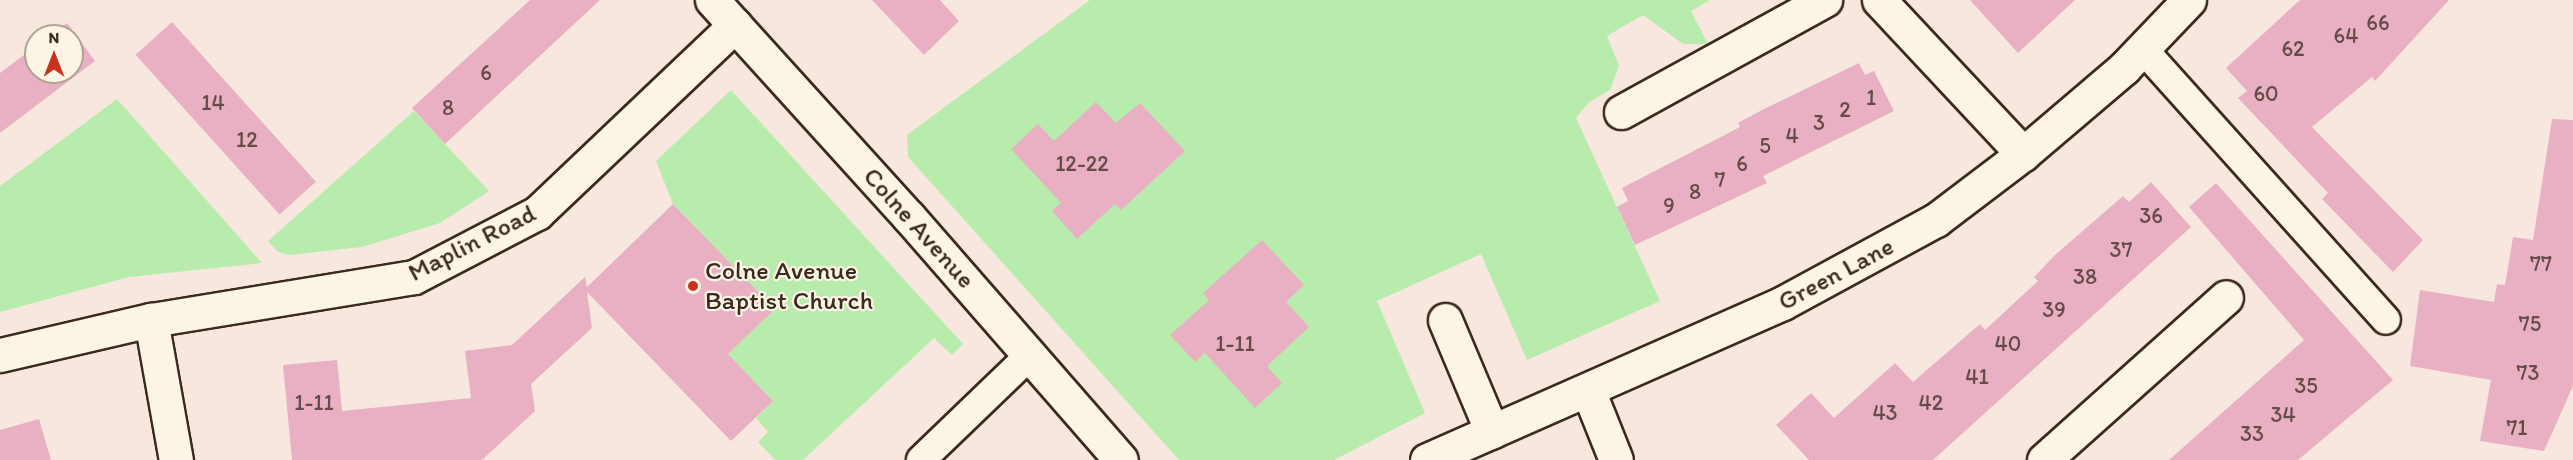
<!DOCTYPE html>
<style>
body{margin:0}
#map{position:relative;width:2573px;height:460px;overflow:hidden;background:#f8e7de;font-family:Itim,sans-serif}
div>[style]{position:absolute}
[style*='--x']{left:calc(var(--x)*1px);top:calc(var(--y)*1px);width:calc(var(--w)*1px);rotate:calc(var(--a)*1deg)}
.green>*{inset:0;background:#b7ecad}
.building>*{inset:0;background:#e9b0c4;transform-origin:0 0}
.roads{filter:drop-shadow(2px 0 #3b2a1e) drop-shadow(-2px 0 #3b2a1e) drop-shadow(0 2px #3b2a1e) drop-shadow(0 -2px #3b2a1e)}
.lane>*{height:28px;margin:-14px;padding:0 14px;transform-origin:14px;border-radius:14px;background:#fcf5e5}
.street>*{height:33px;margin:-16.5px;padding:0 16.5px;transform-origin:16.5px;border-radius:16.5px;background:#fcf5e5}
.dots>*{width:16px;height:16px;translate:-50% -50%;box-sizing:border-box;border:3px solid #fcf5e5;border-radius:50%}
span{translate:-50% -50%;white-space:nowrap;text-align:center;line-height:1.15;-webkit-text-stroke:4.5px #fcf5e5;paint-order:stroke}
.number-label{font-size:22px;color:#664c48}
.number-label span{-webkit-text-stroke-width:0}
.street-label{font-size:26px;color:#3b2a1e}
.poi-label{font-size:26px;color:#3b2a1e}
.left{translate:0 -50%;text-align:left}
.north{position:absolute;left:24px;top:24px;width:60px;height:60px;box-sizing:border-box;background:#fcf5e5;border:2px solid #afa495;border-radius:50%;rotate:0deg;font-size:16px;font-weight:700;line-height:24px;text-align:center;color:#3b2a1e}
.north::after{content:'';display:block;margin:auto;width:21px;height:27px;background:#c8321e;clip-path:polygon(50% 0,100% 100%,50% 72%,0 100%)}
</style>
<div id="map">
<div class="green">
<div style="clip-path:polygon(1090px 0,1710px 0,1691px 11px,1708px 44px,1683px 44px,1643px 15px,1607px 36px,1619px 66px,1610px 90px,1588px 103px,1576px 118px,1660px 301px,1527px 360px,1481px 254px,1377px 301px,1425px 413px,1334px 460px,1179px 460px,908px 157px,907px 135px)"></div>
<div style="clip-path:polygon(731px 90px,963px 344px,952px 355px,934px 338px,803px 460px,775px 460px,758px 442px,768px 432px,756px 418px,773px 401px,728px 354px,775px 309px,673px 204px,656px 161px)"></div>
<div style="clip-path:polygon(117px 99px,262px 263px,129px 277px,0 312px,0 186px)"></div>
<div style="clip-path:polygon(414px 111px,489px 191px,440px 223px,362px 247px,289px 255px,278px 252px,268px 241px)"></div>
</div>
<div class="building">
<div style="clip-path:polygon(530px 0,600px 0,445px 144px,412px 108px)"></div>
<div style="clip-path:polygon(872px 0,940px 0,959px 21px,924px 55px)"></div>
<div style="clip-path:polygon(1970px 0,2075px 0,2018px 53px)"></div>
<div style="clip-path:polygon(2300px 0,2449px 0,2375px 81px,2372px 77px,2312px 127px,2423px 240px,2393px 272px,2322px 199px,2328px 193px,2238px 98px,2247px 91px,2226px 68px)"></div>
<div style="left:172px;top:22px;width:215px;height:49px;rotate:48deg"></div>
<div style="clip-path:polygon(67px 23px,95px 61px,0 133px,0 73px,36px 46px,36px 72px,72px 72px,72px 36px,49px 36px)"></div>
<div style="clip-path:polygon(1859px 63px,1865px 75px,1874px 71px,1894px 111px,1763px 176px,1767px 183px,1635px 245px,1617px 207px,1628px 201px,1622px 188px,1740px 127px,1738px 123px,1762px 110px)"></div>
<div style="clip-path:polygon(1096px 102px,1116px 123px,1140px 103px,1185px 151px,1121px 210px,1115px 204px,1077px 239px,1052px 211px,1061px 203px,1011px 149px,1038px 124px,1054px 141px)"></div>
<div style="clip-path:polygon(2552px 119px,2573px 120px,2573px 386px,2544px 451px,2480px 441px,2491px 380px,2410px 366px,2420px 290px,2494px 302px,2497px 284px,2505px 285px,2513px 237px,2533px 240px)"></div>
<div style="clip-path:polygon(2151px 182px,2191px 227px,1933px 460px,1809px 460px,1776px 425px,1811px 393px,1834px 418px,1895px 363px,1913px 382px,1980px 324px,1985px 330px,2038px 281px,2034px 277px,2055px 255px,2123px 196px,2129px 202px)"></div>
<div style="clip-path:polygon(2216px 183px,2393px 380px,2298px 460px,2169px 460px,2304px 340px,2189px 207px)"></div>
<div style="clip-path:polygon(673px 204px,775px 309px,728px 354px,773px 401px,731px 441px,587px 292px,592px 328px,531px 384px,535px 411px,482px 460px,292px 460px,283px 365px,337px 360px,342px 411px,471px 398px,465px 351px,512px 345px,585px 277px,587px 287px)"></div>
<div style="clip-path:polygon(1262px 240px,1304px 285px,1286px 302px,1309px 327px,1267px 366px,1282px 383px,1255px 408px,1205px 353px,1195px 362px,1170px 335px,1209px 300px,1203px 293px)"></div>
<div style="clip-path:polygon(39px 419px,51px 460px,0 460px,0 430px)"></div>
</div>
<div class="roads">
<div class="lane">
<div style="--x:2142;--y:48;--w:365;--a:48.1"></div>
<div style="--x:921;--y:460;--w:153;--a:-43.9"></div>
</div>
<div class="street">
<div style="--x:712;--y:0;--w:293;--a:47.8"></div>
<div style="--x:909;--y:217;--w:322;--a:48.9"></div>
<div style="--x:1879;--y:0;--w:211;--a:46.9"></div>
<div style="--x:1621;--y:112;--w:233;--a:-28.8"></div>
<div style="--x:151;--y:320;--w:142;--a:79.9"></div>
<div style="--x:1445;--y:320;--w:121;--a:67.2"></div>
<div style="--x:0;--y:355;--w:155;--a:-13.1"></div>
<div style="--x:151;--y:320;--w:266;--a:-9.3"></div>
<div style="--x:414;--y:277;--w:139;--a:-27.5"></div>
<div style="--x:537;--y:213;--w:273;--a:-43.5"></div>
<div style="--x:1588;--y:390;--w:75;--a:68.2"></div>
<div style="--x:1427;--y:460;--w:389;--a:-23.8"></div>
<div style="--x:1783;--y:303;--w:174;--a:-28.5"></div>
<div style="--x:1936;--y:220;--w:109;--a:-37.2"></div>
<div style="--x:2023;--y:154;--w:133;--a:-40.4"></div>
<div style="--x:2124;--y:68;--w:94;--a:-46.3"></div>
<div style="--x:2044;--y:460;--w:244;--a:-41.8"></div>
</div>
</div>
<div class="dots">
<div style="left:693px;top:286px;background:#c8321e"></div>
</div>
<div class="number-label">
<span style="left:2378px;top:23px">66</span>
<span style="left:2346px;top:36px">64</span>
<span style="left:2293px;top:49px">62</span>
<span style="left:486px;top:73px">6</span>
<span style="left:2266px;top:94px">60</span>
<span style="left:1871px;top:98px">1</span>
<span style="left:213px;top:103px">14</span>
<span style="left:448px;top:108px">8</span>
<span style="left:1845px;top:110px">2</span>
<span style="left:1819px;top:123px">3</span>
<span style="left:1792px;top:136px">4</span>
<span style="left:247px;top:140px">12</span>
<span style="left:1765px;top:146px">5</span>
<span style="left:1082px;top:164px">12-22</span>
<span style="left:1742px;top:164px">6</span>
<span style="left:1720px;top:180px">7</span>
<span style="left:1695px;top:192px">8</span>
<span style="left:1669px;top:206px">9</span>
<span style="left:2151px;top:216px">36</span>
<span style="left:2121px;top:250px">37</span>
<span style="left:2541px;top:264px">77</span>
<span style="left:2085px;top:277px">38</span>
<span style="left:2054px;top:310px">39</span>
<span style="left:2530px;top:324px">75</span>
<span style="left:1235px;top:344px">1-11</span>
<span style="left:2008px;top:344px">40</span>
<span style="left:2528px;top:373px">73</span>
<span style="left:1977px;top:377px">41</span>
<span style="left:2306px;top:386px">35</span>
<span style="left:314px;top:403px">1-11</span>
<span style="left:1931px;top:403px">42</span>
<span style="left:1885px;top:413px">43</span>
<span style="left:2283px;top:415px">34</span>
<span style="left:2517px;top:428px">71</span>
<span style="left:2252px;top:434px">33</span>
</div>
<div class="street-label">
<span style="left:919px;top:228px;rotate:48deg">Colne Avenue</span>
<span style="left:472px;top:243px;rotate:-27deg">Maplin Road</span>
<span style="left:1836px;top:274px;rotate:-28deg">Green Lane</span>
</div>
<div class="poi-label">
<span class="left" style="left:705px;top:286px">Colne Avenue<br>Baptist Church</span>
</div>
<div class="north">N</div>
</div>
